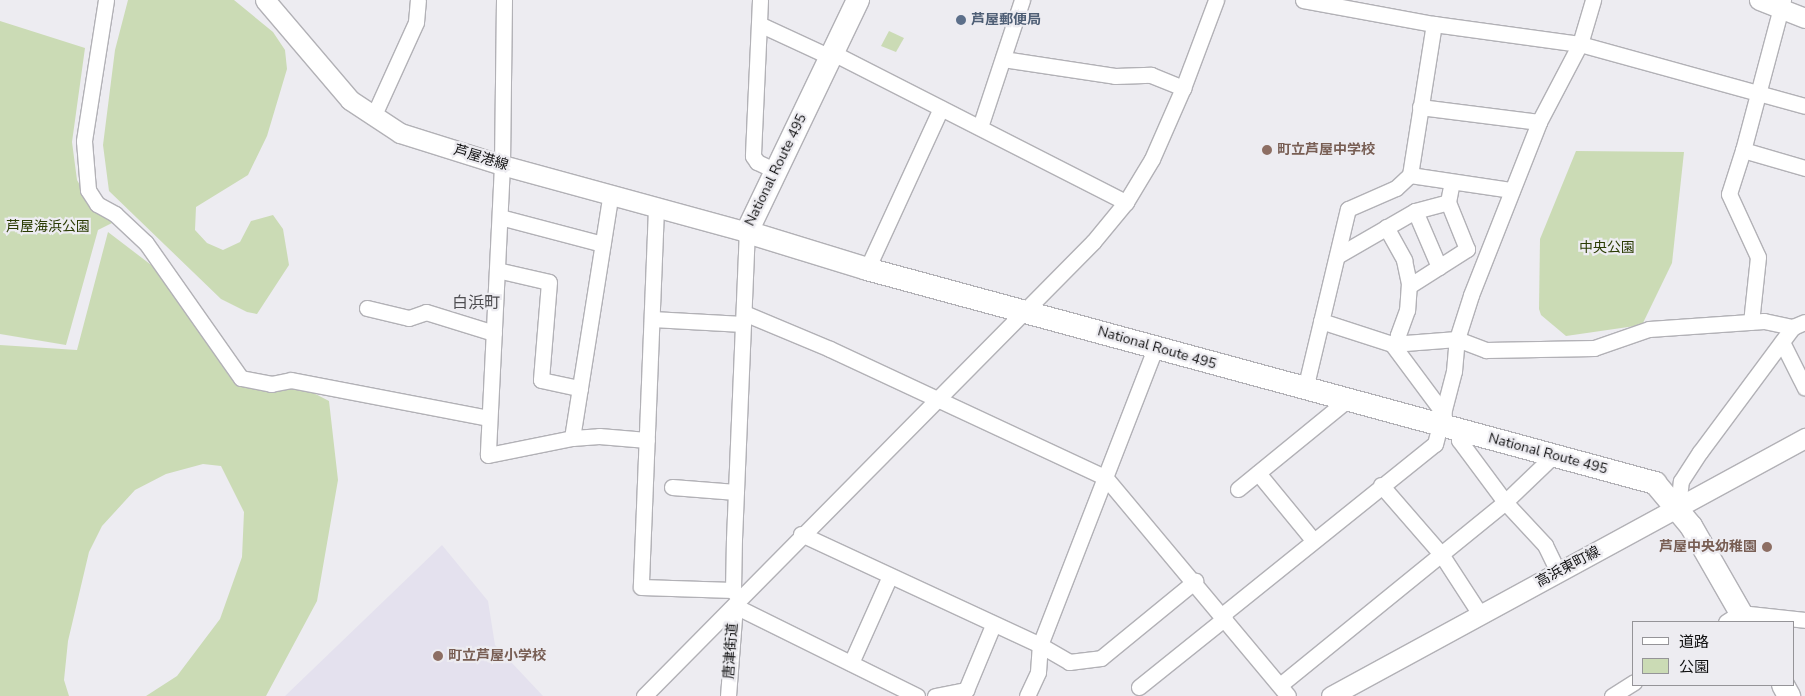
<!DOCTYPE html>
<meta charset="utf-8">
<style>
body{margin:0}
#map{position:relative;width:1805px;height:696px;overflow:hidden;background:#edecf1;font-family:"Nunito Sans","Noto Sans JP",sans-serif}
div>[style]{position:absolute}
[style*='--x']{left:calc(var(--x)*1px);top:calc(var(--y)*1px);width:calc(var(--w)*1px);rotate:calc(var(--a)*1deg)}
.built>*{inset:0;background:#e4e1ee}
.green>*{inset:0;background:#cbdbb5}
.roads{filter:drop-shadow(1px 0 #b2b1b6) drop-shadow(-1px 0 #b2b1b6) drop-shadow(0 1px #b2b1b6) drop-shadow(0 -1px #b2b1b6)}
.minor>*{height:15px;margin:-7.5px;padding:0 7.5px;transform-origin:7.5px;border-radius:7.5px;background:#fff}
.major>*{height:19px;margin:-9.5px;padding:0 9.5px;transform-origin:9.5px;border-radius:9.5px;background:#fff}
.highway>*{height:22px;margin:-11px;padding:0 11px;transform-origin:11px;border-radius:11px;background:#fff}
.dots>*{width:14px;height:14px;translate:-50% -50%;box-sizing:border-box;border:2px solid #edecf1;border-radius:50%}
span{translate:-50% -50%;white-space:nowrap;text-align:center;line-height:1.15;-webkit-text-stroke:4.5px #edecf1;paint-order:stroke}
.service-label{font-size:14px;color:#4e5e75;font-weight:700}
.left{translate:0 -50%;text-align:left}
.education-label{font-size:14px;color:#785e54;font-weight:700}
.right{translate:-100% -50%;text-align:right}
.street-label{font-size:14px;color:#111112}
.park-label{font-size:14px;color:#2b3c04}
.quarter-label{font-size:16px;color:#4f4e52}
.legend{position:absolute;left:1632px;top:621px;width:162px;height:65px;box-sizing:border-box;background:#edecf1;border:1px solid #959498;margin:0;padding:6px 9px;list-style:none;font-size:15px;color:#111112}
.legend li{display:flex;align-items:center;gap:10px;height:25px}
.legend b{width:25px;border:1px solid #959498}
</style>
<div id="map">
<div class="built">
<div style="clip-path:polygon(442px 545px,488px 601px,495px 645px,543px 696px,285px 696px)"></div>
</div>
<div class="green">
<div style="clip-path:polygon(128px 0,234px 0,273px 32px,285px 50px,287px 69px,267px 136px,248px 175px,196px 207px,195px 230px,207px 243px,223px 250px,240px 242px,251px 221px,273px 215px,283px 229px,289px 265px,257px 314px,247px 312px,221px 299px,109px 191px,103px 145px,115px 50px)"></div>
<div style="clip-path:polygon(0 21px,85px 48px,72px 142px,77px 180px,95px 212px,114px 222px,98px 230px,66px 345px,0 334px)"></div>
<div style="clip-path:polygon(889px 31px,904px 38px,896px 52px,881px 46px)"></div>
<div style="clip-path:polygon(1576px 151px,1684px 152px,1672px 263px,1642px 325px,1566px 336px,1541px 315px,1539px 309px,1540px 239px)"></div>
<div style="clip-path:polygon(108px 232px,163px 274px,229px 376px,244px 385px,296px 384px,329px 401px,338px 480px,317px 601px,266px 696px,146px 696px,177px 676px,220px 619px,242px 557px,244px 512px,221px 466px,203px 464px,166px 474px,135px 490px,102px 526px,89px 552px,68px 641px,64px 680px,69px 696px,0 696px,0 345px,77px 350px)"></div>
</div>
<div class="roads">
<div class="minor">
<div style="--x:106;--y:0;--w:143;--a:98.9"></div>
<div style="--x:84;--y:141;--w:49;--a:85.3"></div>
<div style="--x:88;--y:190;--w:17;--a:57"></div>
<div style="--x:97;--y:204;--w:21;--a:29"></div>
<div style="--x:115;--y:214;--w:42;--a:43.1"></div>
<div style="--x:146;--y:243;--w:165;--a:54.9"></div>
<div style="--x:241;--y:378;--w:31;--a:11"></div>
<div style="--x:271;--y:384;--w:20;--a:-11"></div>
<div style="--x:291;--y:380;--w:201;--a:10.9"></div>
<div style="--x:504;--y:0;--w:165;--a:90.7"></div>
<div style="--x:502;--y:165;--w:290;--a:92.8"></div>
<div style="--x:488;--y:455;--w:86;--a:-11.4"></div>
<div style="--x:572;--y:438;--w:27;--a:-4"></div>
<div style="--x:599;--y:436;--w:48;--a:4.8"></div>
<div style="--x:760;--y:0;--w:156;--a:92.6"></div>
<div style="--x:753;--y:156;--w:7;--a:56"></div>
<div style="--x:757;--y:162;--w:21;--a:25"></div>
<div style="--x:1303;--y:0;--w:133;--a:10.4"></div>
<div style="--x:1434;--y:24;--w:147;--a:7.8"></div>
<div style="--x:1580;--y:44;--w:233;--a:15.4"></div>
<div style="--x:1783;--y:0;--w:155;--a:104.9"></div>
<div style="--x:1743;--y:150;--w:65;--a:16.2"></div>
<div style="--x:759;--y:24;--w:72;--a:24.8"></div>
<div style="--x:824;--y:54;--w:9;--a:-6"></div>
<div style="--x:833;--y:53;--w:329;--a:27"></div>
<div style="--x:1003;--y:59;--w:113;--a:8.6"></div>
<div style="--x:1115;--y:76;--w:36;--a:-2"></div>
<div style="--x:1151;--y:75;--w:35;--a:22"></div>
<div style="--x:1420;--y:107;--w:120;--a:7.2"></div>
<div style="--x:373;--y:117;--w:104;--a:-65.6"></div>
<div style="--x:416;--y:22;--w:22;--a:-85"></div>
<div style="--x:980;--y:127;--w:134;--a:-71.7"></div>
<div style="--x:1743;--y:150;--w:46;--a:107.7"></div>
<div style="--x:1729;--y:194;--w:69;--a:65.3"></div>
<div style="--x:1758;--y:257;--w:65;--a:96.1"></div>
<div style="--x:1410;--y:175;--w:103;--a:8.4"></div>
<div style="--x:656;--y:208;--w:379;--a:92.3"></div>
<div style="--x:641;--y:587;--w:92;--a:1.9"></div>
<div style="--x:1415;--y:211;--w:61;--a:66.8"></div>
<div style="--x:500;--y:217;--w:106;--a:14.7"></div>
<div style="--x:1386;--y:227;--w:38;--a:61"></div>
<div style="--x:1404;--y:260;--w:24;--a:78"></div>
<div style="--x:1409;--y:283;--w:27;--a:94"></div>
<div style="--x:1407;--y:310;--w:27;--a:110"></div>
<div style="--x:1398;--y:335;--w:8;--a:83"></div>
<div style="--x:1337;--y:256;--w:90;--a:-30"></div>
<div style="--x:1415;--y:211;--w:34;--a:-15"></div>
<div style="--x:1448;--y:202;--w:20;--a:-79"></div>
<div style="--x:867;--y:269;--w:177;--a:-65.3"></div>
<div style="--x:497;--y:270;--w:53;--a:13"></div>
<div style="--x:549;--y:282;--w:98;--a:94.7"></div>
<div style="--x:541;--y:380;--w:40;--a:12"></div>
<div style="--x:1409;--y:286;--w:69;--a:-32.5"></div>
<div style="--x:1467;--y:249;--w:51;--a:-112"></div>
<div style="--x:367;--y:308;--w:43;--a:13.4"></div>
<div style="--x:409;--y:318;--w:18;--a:-19"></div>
<div style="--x:426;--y:312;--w:71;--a:17.2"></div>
<div style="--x:744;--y:313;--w:93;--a:22.7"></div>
<div style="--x:830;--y:349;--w:303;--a:25"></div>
<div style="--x:1105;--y:477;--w:285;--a:50.1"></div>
<div style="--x:652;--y:319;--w:91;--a:3.1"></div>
<div style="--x:1321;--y:321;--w:75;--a:17.9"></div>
<div style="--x:1392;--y:344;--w:65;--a:-4.4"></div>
<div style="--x:1457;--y:339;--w:31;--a:21"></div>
<div style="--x:1486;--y:350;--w:108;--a:-1.1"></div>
<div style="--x:1594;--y:348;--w:58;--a:-19.1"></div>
<div style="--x:1649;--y:329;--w:115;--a:-4"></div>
<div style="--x:1764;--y:321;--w:30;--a:12"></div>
<div style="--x:1782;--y:342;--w:51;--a:63.4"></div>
<div style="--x:1392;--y:344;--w:87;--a:53.4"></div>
<div style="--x:1305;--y:389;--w:185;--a:-76.6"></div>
<div style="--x:1348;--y:209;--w:52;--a:-23.6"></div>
<div style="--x:1396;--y:188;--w:19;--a:-43"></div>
<div style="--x:1410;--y:175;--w:153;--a:-81"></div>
<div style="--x:1463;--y:431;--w:10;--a:114"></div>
<div style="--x:1459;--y:440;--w:77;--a:53.4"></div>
<div style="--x:1505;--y:502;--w:59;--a:47.1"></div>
<div style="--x:1545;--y:545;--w:30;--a:64"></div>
<div style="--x:572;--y:438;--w:248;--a:-81"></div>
<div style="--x:1258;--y:473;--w:87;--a:50.6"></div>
<div style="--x:1381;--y:485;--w:91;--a:49"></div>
<div style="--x:1441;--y:554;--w:72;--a:57"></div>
<div style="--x:672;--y:487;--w:64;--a:4.5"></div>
<div style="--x:1238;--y:489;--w:141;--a:-39.2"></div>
<div style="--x:1678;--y:508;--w:27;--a:-84"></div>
<div style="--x:1681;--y:481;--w:35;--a:-57"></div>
<div style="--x:1700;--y:452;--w:156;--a:-53.4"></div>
<div style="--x:1793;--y:327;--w:13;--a:-23"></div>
<div style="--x:801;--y:534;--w:264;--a:24.9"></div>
<div style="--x:1040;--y:645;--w:34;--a:30"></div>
<div style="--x:1069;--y:662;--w:32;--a:-7"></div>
<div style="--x:1101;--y:658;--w:122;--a:-39.3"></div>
<div style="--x:738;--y:597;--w:9;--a:-126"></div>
<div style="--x:733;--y:590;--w:51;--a:-88.9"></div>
<div style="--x:734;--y:539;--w:307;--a:-87.6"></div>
<div style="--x:735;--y:606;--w:203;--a:26.3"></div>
<div style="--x:1222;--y:615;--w:273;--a:-38.8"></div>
<div style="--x:1435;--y:444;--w:75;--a:-75.4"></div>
<div style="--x:1454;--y:371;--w:32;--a:-85"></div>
<div style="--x:1457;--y:339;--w:46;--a:-72.3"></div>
<div style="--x:1471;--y:295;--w:186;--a:-68.5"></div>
<div style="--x:1539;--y:122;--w:88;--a:-62.3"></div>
<div style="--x:1580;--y:44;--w:46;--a:-73.5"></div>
<div style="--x:1726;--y:622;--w:17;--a:-33"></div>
<div style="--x:1740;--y:613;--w:65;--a:6.1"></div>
<div style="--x:851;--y:663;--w:95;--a:-65.9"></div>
<div style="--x:1280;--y:685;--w:290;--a:-39.1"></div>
<div style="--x:1505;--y:502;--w:66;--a:-43.8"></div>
<div style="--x:1139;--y:687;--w:110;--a:-38.7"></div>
<div style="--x:644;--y:696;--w:639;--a:-45.32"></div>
<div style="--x:1093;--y:242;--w:52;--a:-50.5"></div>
<div style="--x:1126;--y:202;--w:50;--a:-58.8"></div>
<div style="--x:1152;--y:159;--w:77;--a:-66.4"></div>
<div style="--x:1183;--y:88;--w:94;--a:-69.4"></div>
<div style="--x:728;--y:696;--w:90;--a:-85.6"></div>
<div style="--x:935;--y:696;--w:32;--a:-11"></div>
<div style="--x:966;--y:690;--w:70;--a:-67.4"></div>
<div style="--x:1027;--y:696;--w:26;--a:-65"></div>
<div style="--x:1038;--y:672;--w:27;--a:-86"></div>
<div style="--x:1040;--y:645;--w:318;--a:-68.8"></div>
<div style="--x:1612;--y:696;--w:26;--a:-32"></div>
</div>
<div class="major">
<div style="--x:265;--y:0;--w:131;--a:49.6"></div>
<div style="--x:350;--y:100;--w:60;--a:33.4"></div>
<div style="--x:400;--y:133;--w:107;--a:17.4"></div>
<div style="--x:502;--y:165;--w:254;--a:15.3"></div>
<div style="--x:1759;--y:0;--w:49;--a:21.4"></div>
<div style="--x:1331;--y:696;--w:540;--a:-28.56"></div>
</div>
<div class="highway">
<div style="--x:858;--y:0;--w:257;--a:115.6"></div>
<div style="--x:747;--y:232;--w:126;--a:17.1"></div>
<div style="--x:867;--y:269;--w:817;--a:15.19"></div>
<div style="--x:1655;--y:483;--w:56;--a:50.1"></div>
<div style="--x:1691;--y:526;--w:111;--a:60.2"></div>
<div style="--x:1783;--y:685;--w:13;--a:61"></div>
</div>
</div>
<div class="dots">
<div style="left:961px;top:20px;background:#5c6f8a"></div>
<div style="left:1267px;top:150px;background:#8d6e63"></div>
<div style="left:1767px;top:547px;background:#8d6e63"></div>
<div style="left:438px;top:656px;background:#8d6e63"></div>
</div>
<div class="service-label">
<span class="left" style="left:971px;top:20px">芦屋郵便局</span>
</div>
<div class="education-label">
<span class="left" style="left:1277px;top:150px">町立芦屋中学校</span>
<span class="right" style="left:1757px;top:547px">芦屋中央幼稚園</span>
<span class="left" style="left:448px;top:656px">町立芦屋小学校</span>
</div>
<div class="street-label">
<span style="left:481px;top:158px;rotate:17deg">芦屋港線</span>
<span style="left:776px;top:170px;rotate:-64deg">National Route 495</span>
<span style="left:1157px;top:348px;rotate:16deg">National Route 495</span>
<span style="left:1548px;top:454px;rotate:15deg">National Route 495</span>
<span style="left:1568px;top:567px;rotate:-28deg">高浜東町線</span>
<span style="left:731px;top:651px;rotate:-86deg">唐津街道</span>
</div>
<div class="park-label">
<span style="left:48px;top:227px">芦屋海浜公園</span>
<span style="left:1607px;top:248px">中央公園</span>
</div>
<div class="quarter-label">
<span style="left:476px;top:303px">白浜町</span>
</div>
<ul class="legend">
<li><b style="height:6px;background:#fff"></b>道路</li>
<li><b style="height:14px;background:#cbdbb5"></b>公園</li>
</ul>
</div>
